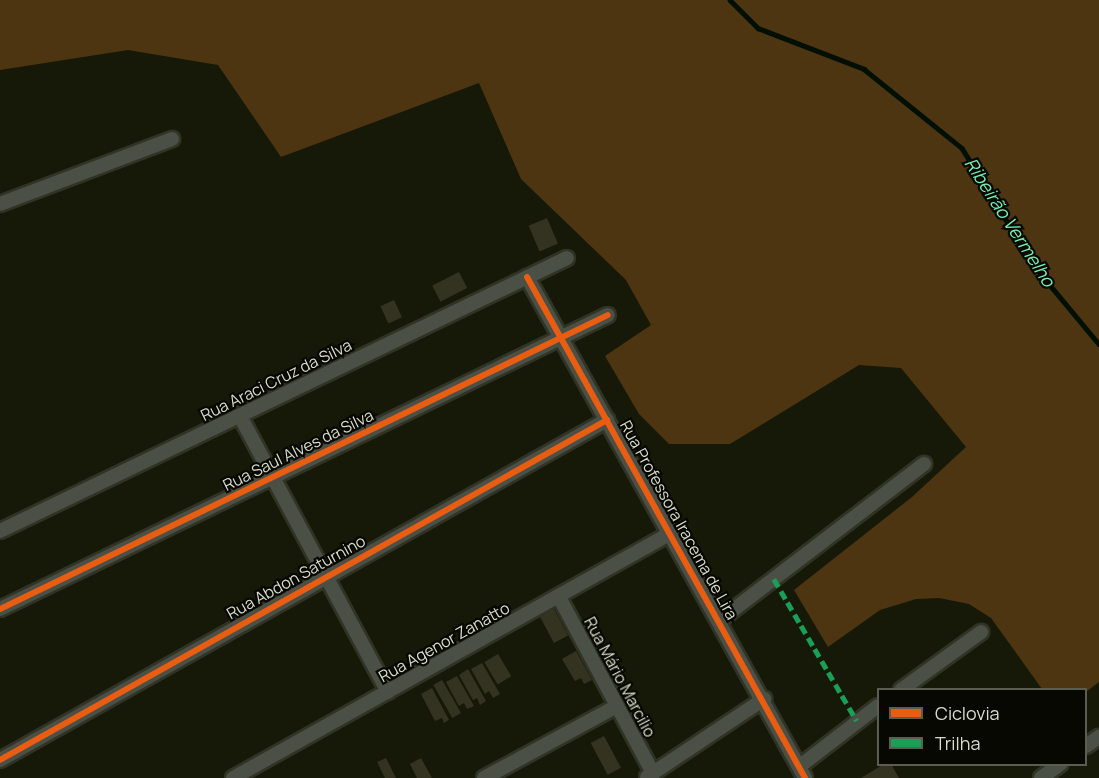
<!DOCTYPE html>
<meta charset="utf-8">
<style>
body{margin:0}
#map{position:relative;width:1099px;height:778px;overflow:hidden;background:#171908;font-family:Manrope,sans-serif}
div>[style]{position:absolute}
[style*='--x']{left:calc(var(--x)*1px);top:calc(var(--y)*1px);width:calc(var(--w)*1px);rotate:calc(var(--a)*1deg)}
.green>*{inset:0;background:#4d3512}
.stream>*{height:4.5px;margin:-2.25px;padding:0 2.25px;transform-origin:2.25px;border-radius:2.25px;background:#020f03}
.building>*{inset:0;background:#343322;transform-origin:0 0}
.roads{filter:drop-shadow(2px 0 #313325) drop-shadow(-2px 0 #313325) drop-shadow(0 2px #313325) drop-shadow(0 -2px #313325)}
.minor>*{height:14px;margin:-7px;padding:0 7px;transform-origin:7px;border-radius:7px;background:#4a5045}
.quiet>*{height:4.5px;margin-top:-2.25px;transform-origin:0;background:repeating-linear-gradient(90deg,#1a9f57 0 9px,transparent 0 13.5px)}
.cycleway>*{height:6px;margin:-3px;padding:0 3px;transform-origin:3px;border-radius:3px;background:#e95d12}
span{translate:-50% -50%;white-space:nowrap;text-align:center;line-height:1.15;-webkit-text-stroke:4.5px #070801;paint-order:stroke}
.street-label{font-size:16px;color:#d9dcca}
.water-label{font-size:18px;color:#77f0b1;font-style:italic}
.legend{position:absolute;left:877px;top:688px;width:210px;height:78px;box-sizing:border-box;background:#070801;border:2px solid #5b5d51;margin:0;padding:8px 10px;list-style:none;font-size:18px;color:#d9dcca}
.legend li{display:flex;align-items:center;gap:12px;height:30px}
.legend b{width:30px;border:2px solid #5b5d51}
</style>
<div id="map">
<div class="green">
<div style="clip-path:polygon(0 0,1099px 0,1099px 682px,1086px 692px,1042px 689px,991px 618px,969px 604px,939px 598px,916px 599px,880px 610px,828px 647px,794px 590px,912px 497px,966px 447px,901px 368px,859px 365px,730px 444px,669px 444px,639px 414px,605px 356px,651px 325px,626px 280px,521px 179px,479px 83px,281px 157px,218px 65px,128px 50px,0 70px)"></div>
</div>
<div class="stream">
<div style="--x:730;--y:0;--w:40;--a:45"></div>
<div style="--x:758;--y:28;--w:114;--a:21.1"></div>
<div style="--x:864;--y:69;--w:126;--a:38.9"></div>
<div style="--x:962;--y:148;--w:140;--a:58.5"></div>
<div style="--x:1035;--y:267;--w:100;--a:50.3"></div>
</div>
<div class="building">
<div style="left:547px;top:218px;width:28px;height:20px;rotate:67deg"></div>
<div style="left:459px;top:272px;width:18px;height:30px;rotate:63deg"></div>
<div style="left:394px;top:300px;width:19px;height:15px;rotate:65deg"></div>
<div style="left:554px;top:609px;width:30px;height:16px;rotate:62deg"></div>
<div style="clip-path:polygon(576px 651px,592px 680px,584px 684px,581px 678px,575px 681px,562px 659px)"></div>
<div style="left:498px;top:654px;width:26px;height:16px;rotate:59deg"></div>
<div style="clip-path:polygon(482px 663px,500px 694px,493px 698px,489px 691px,485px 694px,471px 669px)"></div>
<div style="clip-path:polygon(468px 669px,486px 701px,480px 705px,477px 698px,473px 700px,459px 675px)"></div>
<div style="clip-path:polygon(457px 676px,474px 706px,467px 709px,464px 703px,459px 706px,446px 682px)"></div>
<div style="left:442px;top:680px;width:38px;height:10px;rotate:60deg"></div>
<div style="clip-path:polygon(432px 688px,449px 720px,444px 723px,442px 718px,435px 721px,421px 694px)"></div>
<div style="left:604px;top:736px;width:36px;height:15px;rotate:62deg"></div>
<div style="clip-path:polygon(386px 758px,396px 778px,385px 778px,377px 762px)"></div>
<div style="clip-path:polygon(421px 758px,432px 778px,417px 778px,410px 764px)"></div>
<div style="clip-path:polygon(884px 764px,891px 764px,899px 778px,861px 778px)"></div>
</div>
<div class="roads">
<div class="minor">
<div style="--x:0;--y:204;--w:184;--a:-20.7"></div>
<div style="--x:527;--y:277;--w:573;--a:60.97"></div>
<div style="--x:240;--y:416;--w:313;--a:61.8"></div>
<div style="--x:0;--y:531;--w:629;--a:-25.71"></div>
<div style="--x:559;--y:597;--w:200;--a:61.9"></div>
<div style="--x:0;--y:609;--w:675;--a:-25.81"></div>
<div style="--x:720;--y:620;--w:257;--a:-37.4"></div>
<div style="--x:901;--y:690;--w:99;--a:-35.9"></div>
<div style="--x:1086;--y:746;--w:16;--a:-35"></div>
<div style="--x:0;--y:760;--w:696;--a:-29.25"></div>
<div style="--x:800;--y:766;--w:98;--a:-37.6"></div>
<div style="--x:647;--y:777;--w:141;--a:-33.7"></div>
<div style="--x:233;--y:778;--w:502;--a:-29.22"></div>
<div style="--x:484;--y:778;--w:151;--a:-28.4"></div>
<div style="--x:1041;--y:778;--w:24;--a:-36"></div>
</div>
</div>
<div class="quiet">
<div style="--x:774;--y:579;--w:164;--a:59.7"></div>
</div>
<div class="cycleway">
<div style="--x:527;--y:277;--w:573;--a:60.97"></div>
<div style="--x:0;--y:609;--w:675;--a:-25.81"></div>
<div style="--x:0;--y:760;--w:696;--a:-29.25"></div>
</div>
<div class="street-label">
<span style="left:276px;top:380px;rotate:-26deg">Rua Araci Cruz da Silva</span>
<span style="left:298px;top:450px;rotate:-26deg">Rua Saul Alves da Silva</span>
<span style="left:679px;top:520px;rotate:61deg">Rua Professora Iracema de Lira</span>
<span style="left:296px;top:577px;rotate:-29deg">Rua Abdon Saturnino</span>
<span style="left:444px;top:642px;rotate:-29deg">Rua Agenor Zanatto</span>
<span style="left:620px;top:677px;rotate:62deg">Rua Mário Marcilio</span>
</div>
<div class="water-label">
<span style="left:1010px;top:222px;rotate:57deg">Ribeirão Vermelho</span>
</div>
<ul class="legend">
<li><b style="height:8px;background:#e95d12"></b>Ciclovia</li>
<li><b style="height:8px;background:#1a9f57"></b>Trilha</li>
</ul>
</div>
